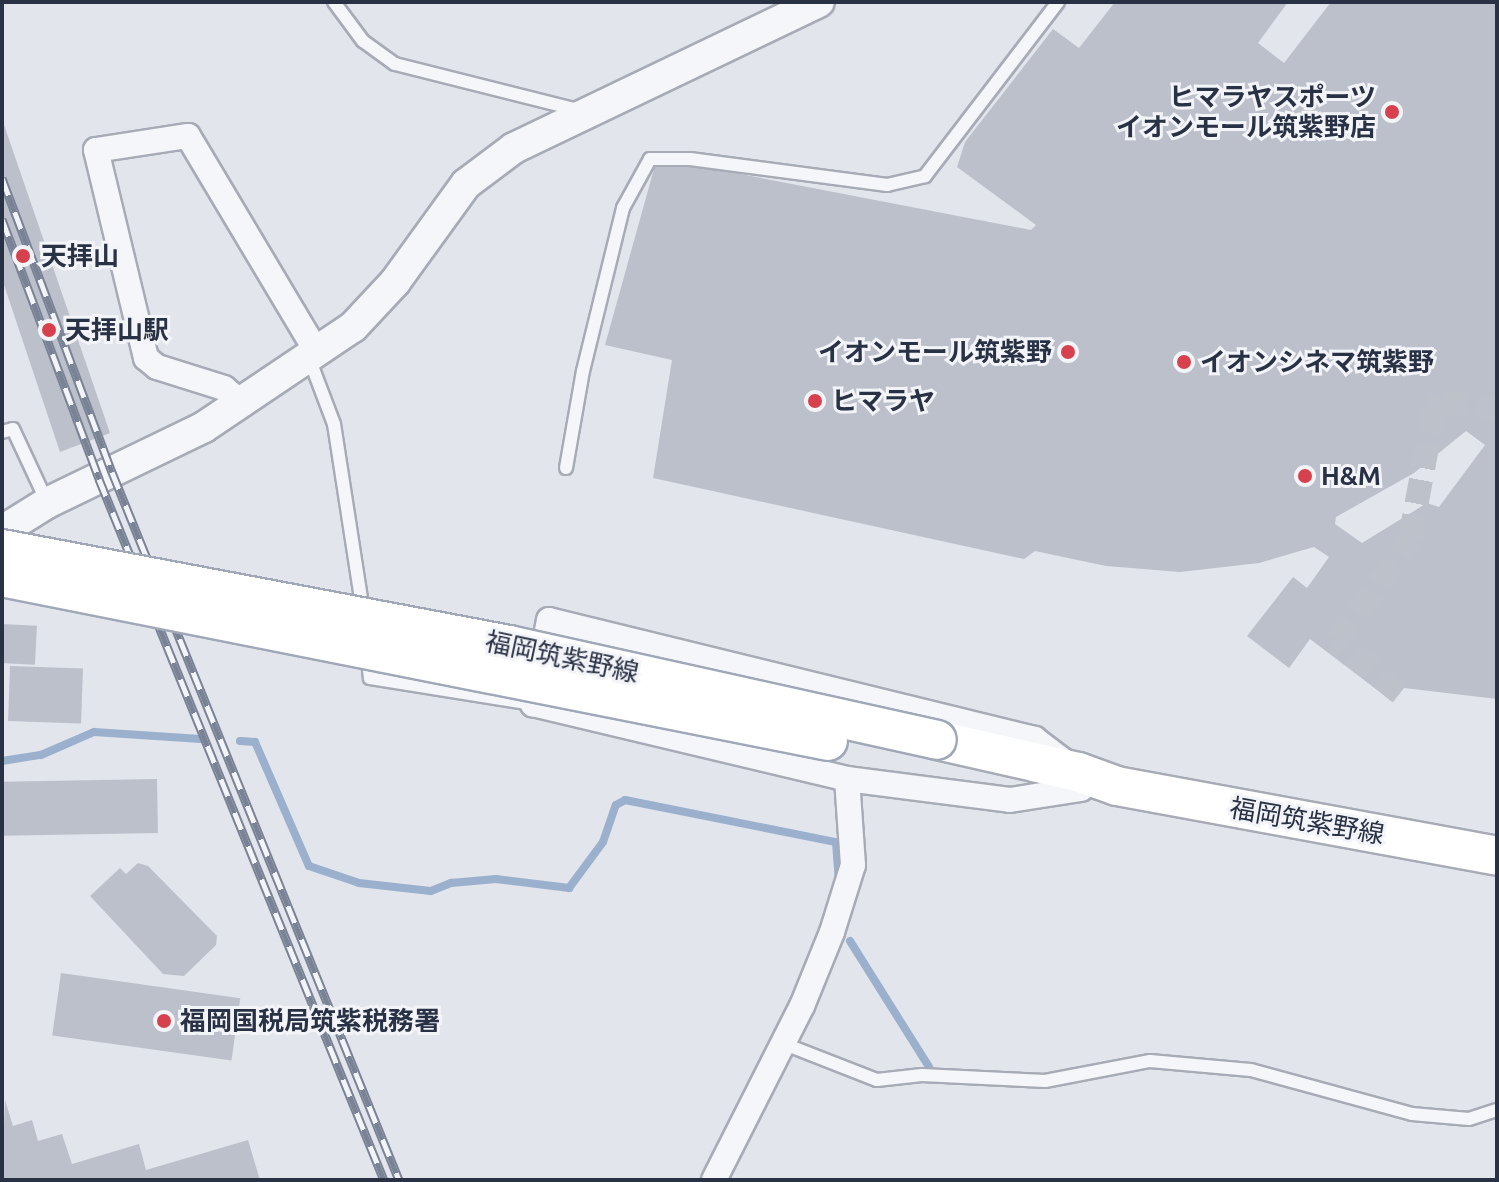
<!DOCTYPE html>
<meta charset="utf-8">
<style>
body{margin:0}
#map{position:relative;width:1499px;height:1182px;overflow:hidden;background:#e2e5eb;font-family:Ubuntu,"Noto Sans JP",sans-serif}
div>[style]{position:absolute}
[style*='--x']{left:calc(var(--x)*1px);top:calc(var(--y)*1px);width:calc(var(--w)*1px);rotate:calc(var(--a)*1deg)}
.stream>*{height:8px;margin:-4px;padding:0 4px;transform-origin:4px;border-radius:4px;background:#9bb0cd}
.building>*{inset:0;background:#bcc0cb;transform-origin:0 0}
.minor-tunnel>*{height:24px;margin-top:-12px;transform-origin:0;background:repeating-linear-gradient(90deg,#bdc1ca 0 24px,transparent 0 36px)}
.roads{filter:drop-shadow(2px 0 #a7abb6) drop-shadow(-2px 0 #a7abb6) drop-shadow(0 2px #a7abb6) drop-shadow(0 -2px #a7abb6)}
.service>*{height:12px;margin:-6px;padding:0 6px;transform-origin:6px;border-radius:6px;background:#f5f6f9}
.minor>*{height:24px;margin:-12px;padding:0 12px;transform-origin:12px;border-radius:12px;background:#f5f6f9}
.tertiary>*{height:30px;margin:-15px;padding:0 15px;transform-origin:15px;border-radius:15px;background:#f5f6f9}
.primary>*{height:38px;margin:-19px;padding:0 19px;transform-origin:19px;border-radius:19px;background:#fff}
.rail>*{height:9px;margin-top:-4.5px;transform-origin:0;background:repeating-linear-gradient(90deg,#f2f4f8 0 18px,#7a8396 0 36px);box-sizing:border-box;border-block:2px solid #7a8396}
.bridges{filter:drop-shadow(2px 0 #a0a8b8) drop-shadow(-2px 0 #a0a8b8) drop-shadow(0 2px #a0a8b8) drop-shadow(0 -2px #a0a8b8)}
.primary-bridge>*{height:38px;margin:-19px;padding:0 19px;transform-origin:19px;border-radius:19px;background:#fff}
.dots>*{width:22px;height:22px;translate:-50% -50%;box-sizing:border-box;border:4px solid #f2f4f8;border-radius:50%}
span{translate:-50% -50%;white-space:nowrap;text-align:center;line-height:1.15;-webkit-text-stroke:6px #f2f4f8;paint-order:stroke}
.poi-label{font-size:26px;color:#293144;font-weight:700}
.right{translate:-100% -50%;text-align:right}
.left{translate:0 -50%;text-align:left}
.street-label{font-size:26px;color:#293144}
.frame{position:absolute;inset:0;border:4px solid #293144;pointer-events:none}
</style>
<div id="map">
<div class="stream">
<div style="--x:240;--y:741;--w:15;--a:4"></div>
<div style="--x:255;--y:742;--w:135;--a:66.5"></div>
<div style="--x:309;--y:866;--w:53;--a:18.8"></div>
<div style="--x:359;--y:883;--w:72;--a:6.3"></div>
<div style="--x:431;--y:891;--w:22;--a:-22"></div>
<div style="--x:451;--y:883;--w:45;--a:-5.1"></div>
<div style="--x:496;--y:879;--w:74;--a:7"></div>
<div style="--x:569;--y:888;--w:57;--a:-53.5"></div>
<div style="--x:603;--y:842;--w:39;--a:-71"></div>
<div style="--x:616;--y:805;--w:10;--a:-29"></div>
<div style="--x:625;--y:800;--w:215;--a:11.3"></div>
<div style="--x:836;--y:842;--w:41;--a:85.8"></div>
<div style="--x:2;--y:761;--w:39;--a:-9"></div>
<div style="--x:41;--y:755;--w:58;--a:-23.5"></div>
<div style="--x:94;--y:732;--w:107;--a:3.7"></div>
<div style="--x:850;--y:941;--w:149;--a:57.9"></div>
</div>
<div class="building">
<div style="clip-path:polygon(evenodd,1115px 2px,1288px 2px,1258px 43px,1284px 63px,1331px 2px,1497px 2px,1497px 699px,1404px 688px,1393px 702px,1310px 639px,1289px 668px,1247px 636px,1293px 577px,1307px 588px,1329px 557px,1314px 547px,1259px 563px,1180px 572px,1106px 566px,1035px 551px,1024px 559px,653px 478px,672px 360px,605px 345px,657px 158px,1031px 230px,1036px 225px,957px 167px,965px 142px,1053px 29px,1079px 48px,1115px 2px,1466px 431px,1485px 445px,1439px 507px,1427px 503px,1362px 543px,1335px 524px,1336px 517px,1414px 473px,1466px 431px)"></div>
<div style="clip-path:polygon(2px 119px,110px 433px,60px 452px,2px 279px)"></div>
<div style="left:2px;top:624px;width:35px;height:39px;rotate:3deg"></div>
<div style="left:10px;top:666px;width:73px;height:55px;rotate:2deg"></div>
<div style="left:157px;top:779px;width:54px;height:155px;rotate:89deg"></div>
<div style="clip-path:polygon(138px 863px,148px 866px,217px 936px,216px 945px,184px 976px,163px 974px,90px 896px,120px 868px,126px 874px)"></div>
<div style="left:61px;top:973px;width:181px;height:63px;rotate:8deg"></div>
<div style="clip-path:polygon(5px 1100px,13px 1126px,32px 1120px,38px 1141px,62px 1134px,72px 1164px,139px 1144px,146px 1170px,248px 1140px,260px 1180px,2px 1180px)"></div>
</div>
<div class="minor-tunnel">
<div style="--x:1400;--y:693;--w:82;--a:-140.9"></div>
<div style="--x:1336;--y:641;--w:126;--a:-54"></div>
<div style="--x:1410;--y:539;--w:132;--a:-79.5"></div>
<div style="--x:1434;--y:409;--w:11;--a:-41"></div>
<div style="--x:1442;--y:402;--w:55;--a:7.3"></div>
</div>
<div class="roads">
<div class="service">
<div style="--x:334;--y:2;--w:49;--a:53.4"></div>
<div style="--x:363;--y:41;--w:39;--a:36"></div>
<div style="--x:395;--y:64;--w:189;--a:14.1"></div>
<div style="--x:309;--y:358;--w:71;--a:69.3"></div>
<div style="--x:334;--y:424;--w:189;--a:81.2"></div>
<div style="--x:2;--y:432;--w:11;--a:-15"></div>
<div style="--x:13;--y:429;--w:81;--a:65"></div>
<div style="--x:566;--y:468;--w:98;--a:-80.1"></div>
<div style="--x:583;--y:371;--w:168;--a:-76.2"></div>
<div style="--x:623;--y:208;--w:56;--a:-61.1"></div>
<div style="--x:650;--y:159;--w:40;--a:0"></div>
<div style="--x:690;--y:159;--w:199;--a:7.5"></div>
<div style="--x:887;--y:185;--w:39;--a:-13"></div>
<div style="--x:925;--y:176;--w:219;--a:-52.6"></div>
<div style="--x:367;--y:654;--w:24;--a:83"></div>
<div style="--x:370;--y:678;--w:165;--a:9.1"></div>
<div style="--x:782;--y:1043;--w:102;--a:21.3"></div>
<div style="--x:877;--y:1080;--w:45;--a:-6.3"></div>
<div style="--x:922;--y:1075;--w:123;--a:2.8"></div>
<div style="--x:1045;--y:1081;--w:107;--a:-10.8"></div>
<div style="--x:1150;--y:1061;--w:101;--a:5.1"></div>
<div style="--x:1251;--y:1070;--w:167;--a:15.3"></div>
<div style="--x:1412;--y:1114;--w:57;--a:5"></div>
<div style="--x:1469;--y:1119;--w:29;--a:-18"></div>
</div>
<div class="minor">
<div style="--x:243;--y:404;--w:25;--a:-140"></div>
<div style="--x:224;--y:388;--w:70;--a:-162.6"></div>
<div style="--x:157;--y:367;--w:14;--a:-141"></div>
<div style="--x:146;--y:358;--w:214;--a:-103.5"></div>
<div style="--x:96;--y:150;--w:93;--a:-8.7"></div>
<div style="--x:188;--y:136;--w:252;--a:59.2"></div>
<div style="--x:1065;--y:762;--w:38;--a:-143"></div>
<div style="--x:1035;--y:739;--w:500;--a:-166.24"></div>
<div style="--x:549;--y:620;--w:86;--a:100.8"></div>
<div style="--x:533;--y:704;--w:323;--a:13.4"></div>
<div style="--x:847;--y:779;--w:164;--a:7.3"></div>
<div style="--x:1010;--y:800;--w:72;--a:-8.8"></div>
<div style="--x:714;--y:1180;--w:195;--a:-63.2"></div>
<div style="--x:802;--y:1006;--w:80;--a:-67.9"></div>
<div style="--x:832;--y:932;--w:70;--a:-72.6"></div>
<div style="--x:853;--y:865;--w:86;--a:-94"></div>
</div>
<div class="tertiary">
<div style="--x:2;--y:531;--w:53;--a:-31.9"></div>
<div style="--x:47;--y:503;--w:174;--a:-25.8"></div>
<div style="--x:204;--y:427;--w:179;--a:-33.9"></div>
<div style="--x:353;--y:327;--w:62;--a:-47"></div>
<div style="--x:395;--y:282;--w:121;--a:-54.1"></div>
<div style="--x:466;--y:184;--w:60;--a:-36.9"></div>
<div style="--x:514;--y:148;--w:338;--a:-25.6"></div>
</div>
<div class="primary">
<div style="--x:937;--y:740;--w:145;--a:12.8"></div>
<div style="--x:1078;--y:772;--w:41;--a:19.7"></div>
<div style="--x:1117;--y:786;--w:386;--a:10.4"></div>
</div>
</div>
<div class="rail">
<div style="--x:2;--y:178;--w:314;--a:69.5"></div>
<div style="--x:112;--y:472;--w:764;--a:67.93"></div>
<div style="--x:2;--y:219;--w:278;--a:69.5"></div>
<div style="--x:99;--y:479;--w:757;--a:67.88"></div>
</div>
<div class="bridges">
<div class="primary-bridge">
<div style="--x:2;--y:549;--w:516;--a:10.72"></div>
<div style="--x:509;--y:645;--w:438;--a:12.5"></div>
<div style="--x:2;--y:577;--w:842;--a:11.23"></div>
</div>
</div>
<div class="dots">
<div style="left:1392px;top:112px;background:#d6414d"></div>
<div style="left:23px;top:256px;background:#d6414d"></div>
<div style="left:49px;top:330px;background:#d6414d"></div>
<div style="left:1068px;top:352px;background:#d6414d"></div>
<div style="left:1184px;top:362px;background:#d6414d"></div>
<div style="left:815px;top:401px;background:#d6414d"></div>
<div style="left:1305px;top:476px;background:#d6414d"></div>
<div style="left:164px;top:1021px;background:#d6414d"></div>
</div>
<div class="poi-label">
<span class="right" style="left:1376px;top:112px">ヒマラヤスポーツ<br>イオンモール筑紫野店</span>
<span class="left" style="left:41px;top:256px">天拝山</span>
<span class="left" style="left:65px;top:330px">天拝山駅</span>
<span class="right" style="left:1052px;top:352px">イオンモール筑紫野</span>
<span class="left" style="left:1200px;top:362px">イオンシネマ筑紫野</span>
<span class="left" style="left:831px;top:401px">ヒマラヤ</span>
<span class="left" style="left:1321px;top:476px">H&amp;M</span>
<span class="left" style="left:180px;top:1021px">福岡国税局筑紫税務署</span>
</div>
<div class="street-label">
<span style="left:562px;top:657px;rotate:12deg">福岡筑紫野線</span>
<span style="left:1307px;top:821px;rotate:10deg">福岡筑紫野線</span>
</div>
<div class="frame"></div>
</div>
